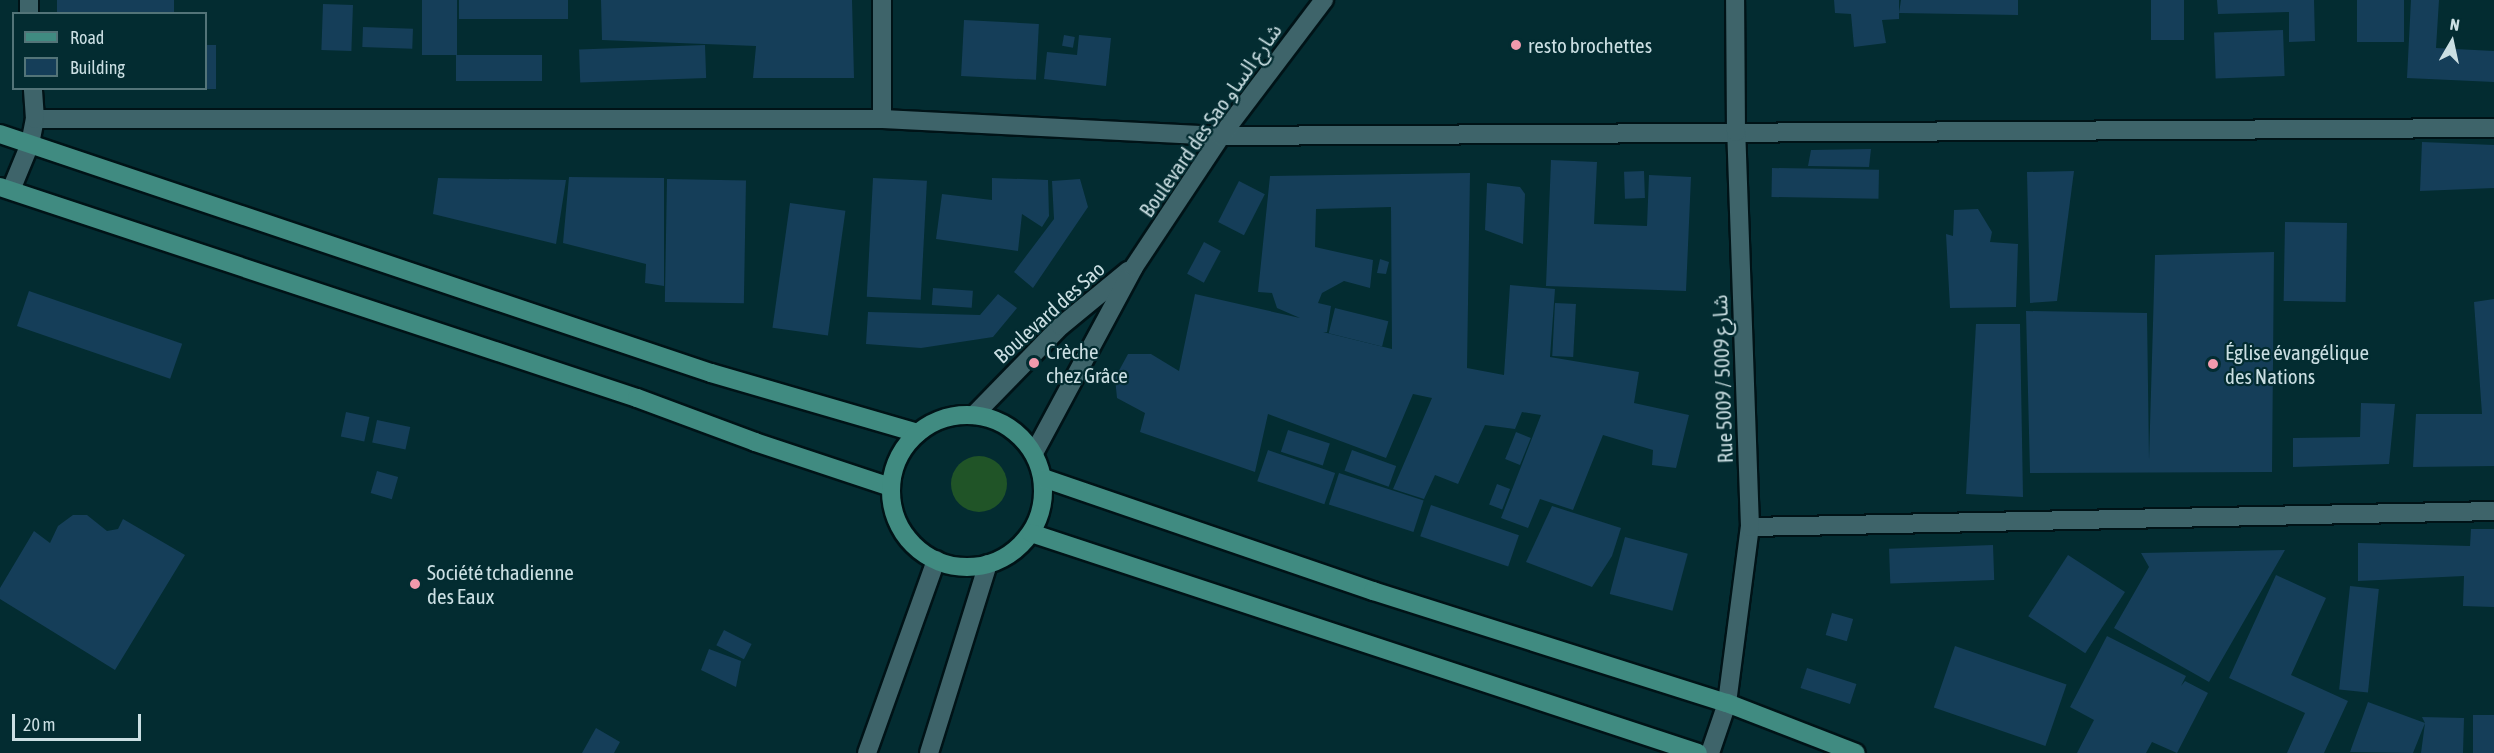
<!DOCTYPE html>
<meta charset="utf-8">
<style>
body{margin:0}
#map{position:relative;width:2494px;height:753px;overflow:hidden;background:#032c31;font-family:"Asap Condensed","Noto Sans Arabic",sans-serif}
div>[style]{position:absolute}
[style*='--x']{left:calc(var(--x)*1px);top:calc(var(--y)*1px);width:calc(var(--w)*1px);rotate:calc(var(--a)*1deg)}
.green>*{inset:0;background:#205427}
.round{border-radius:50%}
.building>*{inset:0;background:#153e59;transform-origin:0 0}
.roads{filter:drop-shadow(2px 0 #001317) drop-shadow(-2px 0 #001317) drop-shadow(0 2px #001317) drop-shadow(0 -2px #001317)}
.minor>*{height:18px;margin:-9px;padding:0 9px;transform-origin:9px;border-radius:9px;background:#3e646a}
.major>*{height:18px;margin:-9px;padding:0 9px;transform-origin:9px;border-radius:9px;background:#408b81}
.major>.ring{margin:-9px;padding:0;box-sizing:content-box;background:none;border:18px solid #408b81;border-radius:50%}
.dots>*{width:16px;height:16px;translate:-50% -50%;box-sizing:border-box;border:3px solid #032c31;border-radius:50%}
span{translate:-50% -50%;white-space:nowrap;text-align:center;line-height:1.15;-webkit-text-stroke:4.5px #032c31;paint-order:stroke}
.poi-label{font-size:21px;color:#cbdfe3}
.left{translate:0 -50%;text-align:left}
.street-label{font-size:21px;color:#cbdfe3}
.legend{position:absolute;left:12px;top:12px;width:195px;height:78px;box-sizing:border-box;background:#032c31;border:2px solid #537478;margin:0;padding:8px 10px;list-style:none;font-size:18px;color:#cbdfe3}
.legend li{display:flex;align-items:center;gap:12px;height:30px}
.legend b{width:30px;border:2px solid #537478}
.north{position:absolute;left:2422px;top:12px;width:60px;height:60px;-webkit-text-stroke:4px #032c31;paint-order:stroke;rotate:9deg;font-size:16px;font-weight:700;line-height:24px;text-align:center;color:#cbdfe3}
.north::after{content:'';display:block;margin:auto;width:21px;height:27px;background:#cbdfe3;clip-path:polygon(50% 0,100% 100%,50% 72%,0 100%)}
.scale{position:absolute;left:12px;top:714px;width:129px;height:27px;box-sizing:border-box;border:3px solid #cbdfe3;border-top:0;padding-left:8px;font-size:18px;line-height:21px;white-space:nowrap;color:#cbdfe3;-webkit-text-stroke:4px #032c31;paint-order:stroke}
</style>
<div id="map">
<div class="green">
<div class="round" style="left:951px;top:456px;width:56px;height:56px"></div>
</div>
<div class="building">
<div style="left:57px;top:0;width:117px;height:14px"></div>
<div style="left:422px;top:0;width:35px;height:55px"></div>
<div style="left:459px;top:0;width:109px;height:19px"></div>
<div style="clip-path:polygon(601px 0,852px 0,854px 78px,753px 78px,756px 46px,602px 40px)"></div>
<div style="clip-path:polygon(1834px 0,1899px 0,1899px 13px,1901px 0,2018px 0,2018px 15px,1899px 13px,1899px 19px,1882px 20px,1886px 43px,1854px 47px,1851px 14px,1835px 13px)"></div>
<div style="left:2151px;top:0;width:33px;height:40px"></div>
<div style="clip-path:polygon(2217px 0,2314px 0,2315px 41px,2289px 42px,2289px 12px,2218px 14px)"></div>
<div style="left:2357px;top:0;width:47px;height:42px"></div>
<div style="clip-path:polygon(2411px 0,2439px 0,2436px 48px,2494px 51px,2494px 82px,2407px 78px)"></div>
<div style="left:323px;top:4px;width:30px;height:46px;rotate:2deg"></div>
<div style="left:964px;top:20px;width:75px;height:56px;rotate:3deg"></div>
<div style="left:363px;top:27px;width:50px;height:20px;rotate:2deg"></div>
<div style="left:2283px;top:30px;width:46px;height:69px;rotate:88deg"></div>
<div style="left:1064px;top:35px;width:11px;height:11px;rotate:10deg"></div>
<div style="clip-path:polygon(1079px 35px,1111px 38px,1106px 86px,1044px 79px,1047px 52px,1077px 55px)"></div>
<div style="left:206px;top:45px;width:10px;height:44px"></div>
<div style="left:705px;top:45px;width:33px;height:126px;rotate:88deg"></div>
<div style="left:542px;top:55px;width:26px;height:86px;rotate:90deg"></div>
<div style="clip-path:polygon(2422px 142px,2494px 145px,2494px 188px,2420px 191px)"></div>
<div style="clip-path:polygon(1871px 149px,1869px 167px,1808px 166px,1811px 150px)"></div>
<div style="clip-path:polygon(1551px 160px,1597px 162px,1594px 224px,1647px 226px,1649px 175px,1691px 177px,1686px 291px,1546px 286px)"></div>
<div style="left:1772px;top:168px;width:107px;height:29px;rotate:1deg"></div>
<div style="left:1644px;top:171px;width:27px;height:20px;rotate:88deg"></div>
<div style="clip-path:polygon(2074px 171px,2057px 301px,2030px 303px,2027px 172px)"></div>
<div style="clip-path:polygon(evenodd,1470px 173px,1467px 368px,1504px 375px,1510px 285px,1555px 289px,1550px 357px,1639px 372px,1634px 403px,1689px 415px,1676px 468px,1652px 465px,1653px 450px,1603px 435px,1573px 510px,1540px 499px,1528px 528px,1501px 518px,1541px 415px,1522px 412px,1515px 429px,1485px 425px,1458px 484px,1435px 475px,1424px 499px,1393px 489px,1432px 398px,1413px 394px,1386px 458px,1268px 414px,1255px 472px,1140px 432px,1145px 413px,1117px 398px,1115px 378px,1128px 354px,1151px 354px,1179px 371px,1195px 294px,1300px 318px,1277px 308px,1272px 293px,1258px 292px,1270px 176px,1470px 173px,1391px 207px,1392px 349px,1323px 332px,1327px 332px,1331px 306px,1318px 303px,1322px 293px,1344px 281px,1370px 288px,1373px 260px,1315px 247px,1316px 209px,1391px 207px)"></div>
<div style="clip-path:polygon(569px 177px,664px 178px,664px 286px,645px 283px,646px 264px,563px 243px)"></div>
<div style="clip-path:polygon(438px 178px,566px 180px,556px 244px,433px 214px)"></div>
<div style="left:873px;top:178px;width:54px;height:119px;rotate:3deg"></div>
<div style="clip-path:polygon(992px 178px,1048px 180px,1049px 216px,1042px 227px,1022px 214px,1018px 251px,936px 239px,942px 194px,992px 200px)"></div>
<div style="left:667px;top:179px;width:79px;height:123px;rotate:1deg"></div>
<div style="clip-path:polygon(1080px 179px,1088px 207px,1033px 288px,1014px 272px,1054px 219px,1052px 181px)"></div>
<div style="left:1239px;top:181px;width:29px;height:46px;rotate:27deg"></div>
<div style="clip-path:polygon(1487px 183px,1520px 187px,1525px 194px,1523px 244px,1485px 230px)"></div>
<div style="left:790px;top:203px;width:56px;height:126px;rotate:8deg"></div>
<div style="clip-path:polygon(1978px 209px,1992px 232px,1990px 242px,2018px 244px,2016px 307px,1950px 308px,1946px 234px,1953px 236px,1954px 210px)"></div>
<div style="left:2285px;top:222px;width:62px;height:79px;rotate:1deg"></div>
<div style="left:1204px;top:242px;width:19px;height:36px;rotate:28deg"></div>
<div style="clip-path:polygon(2274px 252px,2272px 472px,2030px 473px,2026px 311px,2147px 313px,2149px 460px,2155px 255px)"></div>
<div style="clip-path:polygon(1380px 259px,1389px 262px,1386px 274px,1377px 273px)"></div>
<div style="left:933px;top:288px;width:40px;height:17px;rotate:4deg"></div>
<div style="left:29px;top:291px;width:162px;height:37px;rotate:19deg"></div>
<div style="clip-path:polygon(998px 294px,1017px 308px,993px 337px,921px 348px,866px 344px,868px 312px,980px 315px)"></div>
<div style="clip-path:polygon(2494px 299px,2494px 466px,2413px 467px,2416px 414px,2482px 414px,2474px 302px)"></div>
<div style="left:1555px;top:303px;width:21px;height:53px;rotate:3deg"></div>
<div style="left:1335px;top:308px;width:55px;height:26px;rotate:14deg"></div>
<div style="clip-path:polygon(1976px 324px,2020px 324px,2023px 497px,1966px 494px)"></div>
<div style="clip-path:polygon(2361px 403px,2395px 404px,2389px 464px,2293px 467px,2293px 438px,2360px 437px)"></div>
<div style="left:346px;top:412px;width:24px;height:25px;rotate:12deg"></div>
<div style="left:377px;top:420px;width:34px;height:23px;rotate:12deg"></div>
<div style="left:1288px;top:430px;width:44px;height:23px;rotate:18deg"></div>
<div style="left:1516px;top:432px;width:16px;height:29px;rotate:22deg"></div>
<div style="left:1268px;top:450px;width:71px;height:33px;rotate:19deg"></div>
<div style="left:1352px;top:450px;width:47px;height:22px;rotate:20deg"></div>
<div style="left:377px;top:471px;width:22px;height:23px;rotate:16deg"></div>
<div style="left:1339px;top:473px;width:89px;height:33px;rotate:18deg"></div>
<div style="left:1497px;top:484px;width:14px;height:22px;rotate:21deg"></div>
<div style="left:1431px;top:505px;width:93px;height:33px;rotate:19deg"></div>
<div style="clip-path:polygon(1552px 506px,1621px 528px,1612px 556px,1592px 587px,1526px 562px)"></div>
<div style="clip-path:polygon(73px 515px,87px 515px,107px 531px,118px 529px,123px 519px,185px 555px,115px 670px,0 599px,0 588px,34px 531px,50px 543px,58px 526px)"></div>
<div style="clip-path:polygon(2471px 529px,2494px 529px,2494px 607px,2463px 606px,2464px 576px,2358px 581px,2358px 543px,2470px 546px)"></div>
<div style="left:1625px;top:537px;width:65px;height:59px;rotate:15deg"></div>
<div style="left:1993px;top:545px;width:35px;height:104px;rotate:88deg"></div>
<div style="clip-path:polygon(2285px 550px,2209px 682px,2114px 628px,2149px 567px,2141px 553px)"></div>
<div style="left:2068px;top:555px;width:68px;height:73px;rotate:33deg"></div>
<div style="clip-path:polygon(2276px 575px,2326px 598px,2291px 675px,2348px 701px,2324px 753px,2287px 753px,2305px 713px,2229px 678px)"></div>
<div style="left:2350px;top:586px;width:29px;height:104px;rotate:6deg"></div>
<div style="left:1832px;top:613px;width:22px;height:23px;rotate:16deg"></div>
<div style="left:724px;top:630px;width:31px;height:17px;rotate:27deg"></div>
<div style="clip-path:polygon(2107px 636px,2186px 676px,2181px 686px,2185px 681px,2208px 693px,2177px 753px,2152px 742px,2146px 753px,2077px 753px,2094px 720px,2070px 707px)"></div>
<div style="left:1955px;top:646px;width:118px;height:65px;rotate:19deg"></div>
<div style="clip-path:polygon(709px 649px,741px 661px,736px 687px,701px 670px)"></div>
<div style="left:1807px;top:668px;width:52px;height:21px;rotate:18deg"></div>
<div style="clip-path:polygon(2368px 702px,2425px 723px,2422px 717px,2464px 718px,2463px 753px,2421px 753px,2425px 723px,2413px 753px,2350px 752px)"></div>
<div style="left:2473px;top:715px;width:21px;height:38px"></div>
<div style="clip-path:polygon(596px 728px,620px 742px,614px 753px,582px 753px)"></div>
</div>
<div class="roads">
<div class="minor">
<div style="--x:29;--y:0;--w:14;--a:90"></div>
<div style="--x:35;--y:119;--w:847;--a:0"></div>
<div style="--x:882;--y:119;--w:339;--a:2.9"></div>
<div style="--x:1221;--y:136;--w:1273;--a:-0.36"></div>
<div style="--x:882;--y:119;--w:119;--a:-90"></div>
<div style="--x:11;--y:190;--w:50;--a:-67.6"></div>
<div style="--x:30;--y:144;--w:25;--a:-79"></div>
<div style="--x:35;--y:119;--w:31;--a:-94"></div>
<div style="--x:974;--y:415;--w:124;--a:-45.7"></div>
<div style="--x:1061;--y:326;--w:87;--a:-39.4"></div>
<div style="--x:1034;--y:453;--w:211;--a:-61.7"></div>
<div style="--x:1134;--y:267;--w:157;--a:-56.4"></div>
<div style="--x:1221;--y:136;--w:171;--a:-52.9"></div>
<div style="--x:1750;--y:527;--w:744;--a:-1.23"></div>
<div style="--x:867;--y:753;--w:205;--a:-70.3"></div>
<div style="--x:929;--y:753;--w:198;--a:-72.7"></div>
<div style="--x:1710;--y:753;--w:53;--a:-71.2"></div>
<div style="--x:1727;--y:703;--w:177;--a:-82.6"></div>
<div style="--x:1750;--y:527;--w:395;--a:-92"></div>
<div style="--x:1736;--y:132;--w:132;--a:-90.4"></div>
</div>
<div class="major">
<div style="--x:0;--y:134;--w:750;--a:18.58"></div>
<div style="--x:711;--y:373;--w:215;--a:16.2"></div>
<div style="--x:0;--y:187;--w:671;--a:18.33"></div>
<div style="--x:637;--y:398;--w:126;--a:20.4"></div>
<div style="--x:755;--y:442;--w:142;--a:18.4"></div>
<div class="ring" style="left:891px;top:415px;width:134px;height:134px"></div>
<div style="--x:1043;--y:478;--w:349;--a:18.9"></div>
<div style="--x:1373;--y:591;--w:371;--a:17.6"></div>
<div style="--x:1727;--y:703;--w:138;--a:21.2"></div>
<div style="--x:1031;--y:533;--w:702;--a:18.25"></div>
</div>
</div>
<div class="dots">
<div style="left:1516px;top:45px;background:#f29aad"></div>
<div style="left:1034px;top:363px;background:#f29aad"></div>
<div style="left:2213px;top:364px;background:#f29aad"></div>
<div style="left:415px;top:584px;background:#f29aad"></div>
</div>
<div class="poi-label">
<span class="left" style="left:1528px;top:45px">resto brochettes</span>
<span class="left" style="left:1046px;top:363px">Crèche<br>chez Grâce</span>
<span class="left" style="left:2225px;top:364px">Église évangélique<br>des Nations</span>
<span class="left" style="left:427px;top:584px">Société tchadienne<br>des Eaux</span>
</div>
<div class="street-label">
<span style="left:1210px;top:120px;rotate:-55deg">Boulevard des Sao شارع الساو</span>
<span style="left:1049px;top:312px;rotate:-42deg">Boulevard des Sao</span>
<span style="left:1722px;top:379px;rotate:-92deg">Rue 5009 / شارع 5009</span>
</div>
<ul class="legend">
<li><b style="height:8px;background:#408b81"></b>Road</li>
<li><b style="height:16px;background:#153e59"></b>Building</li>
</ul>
<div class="north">N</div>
<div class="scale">20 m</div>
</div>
